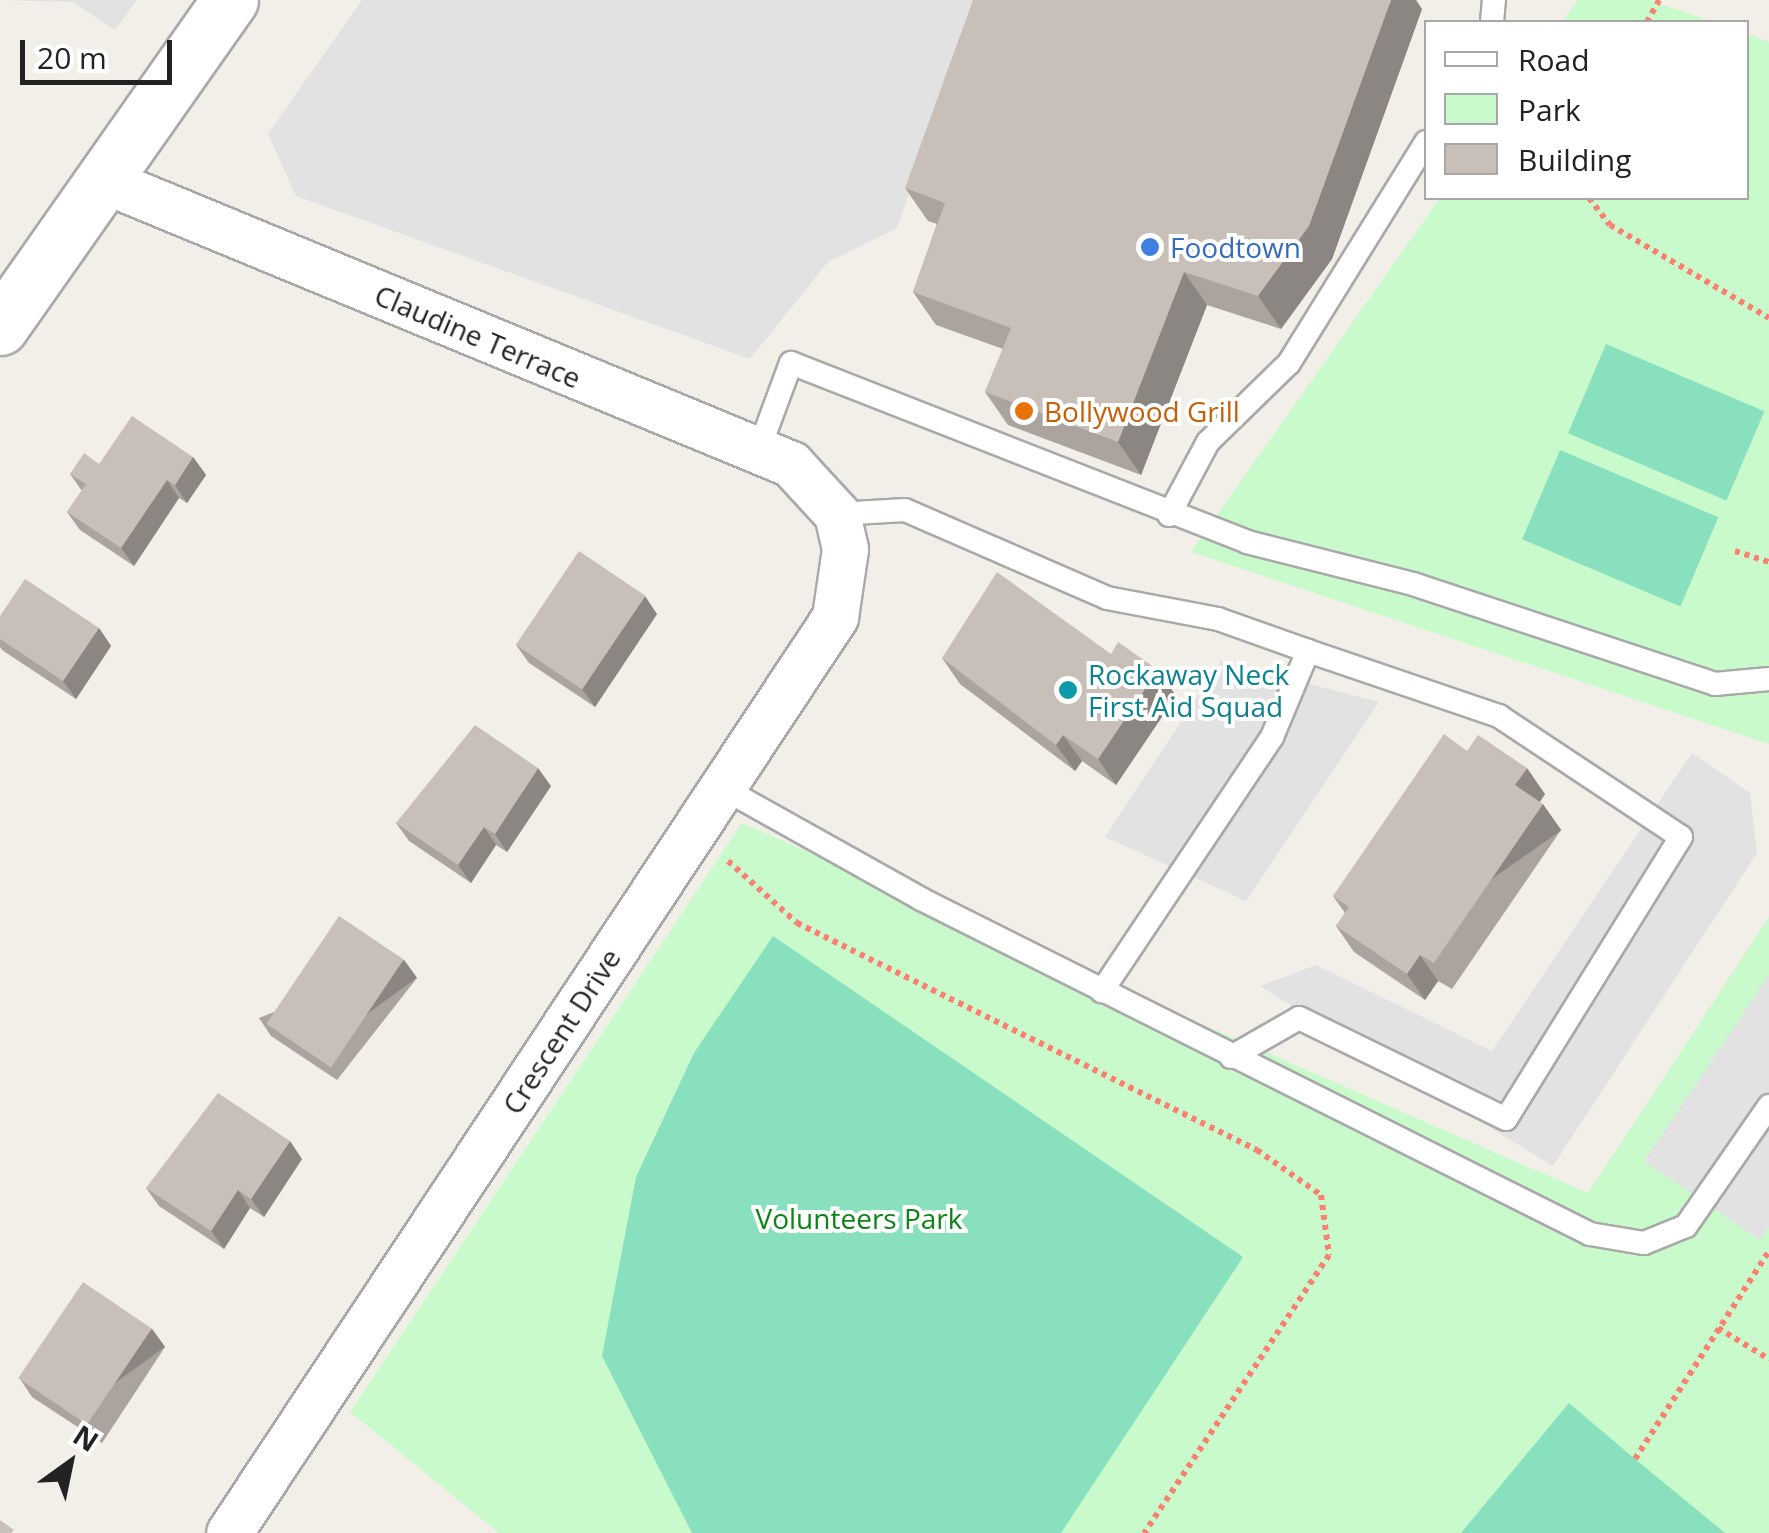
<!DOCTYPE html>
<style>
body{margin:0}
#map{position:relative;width:1769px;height:1533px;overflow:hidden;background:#f2efe9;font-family:"Open Sans",sans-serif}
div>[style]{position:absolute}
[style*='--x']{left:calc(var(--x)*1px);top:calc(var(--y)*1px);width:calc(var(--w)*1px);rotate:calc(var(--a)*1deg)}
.park>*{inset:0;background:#c8facc}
.pitch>*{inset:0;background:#88e0be;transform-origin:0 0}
.parking>*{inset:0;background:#e2e2e2}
.path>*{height:6px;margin-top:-3px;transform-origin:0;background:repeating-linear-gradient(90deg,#fa8072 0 5px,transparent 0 10px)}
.roads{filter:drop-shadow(2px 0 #a9a9a9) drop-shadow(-2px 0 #a9a9a9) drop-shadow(0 2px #a9a9a9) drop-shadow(0 -2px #a9a9a9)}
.service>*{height:22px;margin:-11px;padding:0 11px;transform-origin:11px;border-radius:11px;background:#fff}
.minor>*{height:45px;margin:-22.5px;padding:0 22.5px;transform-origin:22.5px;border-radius:22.5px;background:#fff}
.tertiary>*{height:55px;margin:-27.5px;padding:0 27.5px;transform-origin:27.5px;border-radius:27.5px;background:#fff}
.wall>*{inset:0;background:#aba49e}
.shaded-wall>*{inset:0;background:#8b8681;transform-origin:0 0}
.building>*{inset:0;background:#c7bfb8;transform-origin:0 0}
.dots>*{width:28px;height:28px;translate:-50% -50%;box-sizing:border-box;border:5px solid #fff;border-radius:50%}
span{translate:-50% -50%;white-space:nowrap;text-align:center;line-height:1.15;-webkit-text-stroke:8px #fff;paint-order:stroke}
.shop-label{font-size:28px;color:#366cbe}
.left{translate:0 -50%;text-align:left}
.street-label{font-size:28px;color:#222}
.food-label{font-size:28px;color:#c56008}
.culture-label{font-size:28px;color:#0d838f}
.park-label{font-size:28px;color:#0c8416}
.legend{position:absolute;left:1424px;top:20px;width:325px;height:180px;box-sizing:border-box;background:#fff;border:2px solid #a7a7a7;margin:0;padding:12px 18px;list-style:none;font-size:30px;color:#222}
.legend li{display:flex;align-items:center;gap:20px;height:50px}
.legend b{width:50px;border:2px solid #a7a7a7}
.north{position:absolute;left:20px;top:1413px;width:100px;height:100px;-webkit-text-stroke:8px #fff;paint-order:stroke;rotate:33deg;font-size:28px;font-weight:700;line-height:40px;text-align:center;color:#222}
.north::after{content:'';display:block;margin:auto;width:35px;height:45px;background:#222;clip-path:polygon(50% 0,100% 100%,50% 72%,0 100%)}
.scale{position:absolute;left:20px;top:40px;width:152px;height:45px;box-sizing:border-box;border:5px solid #222;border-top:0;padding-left:12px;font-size:30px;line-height:35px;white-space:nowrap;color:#222;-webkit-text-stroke:8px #fff;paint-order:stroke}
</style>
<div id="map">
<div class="park">
<div style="clip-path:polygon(1578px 0,1650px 0,1713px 22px,1562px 22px)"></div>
<div style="clip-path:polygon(1747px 34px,1769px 42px,1769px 744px,1191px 552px,1440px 198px,1746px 198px)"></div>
<div style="clip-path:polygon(742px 823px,1588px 1193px,1769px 917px,1769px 1533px,499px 1533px,350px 1412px)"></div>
</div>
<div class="pitch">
<div style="left:1606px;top:344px;width:172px;height:97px;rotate:23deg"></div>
<div style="left:1560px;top:450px;width:172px;height:97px;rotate:23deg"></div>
<div style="clip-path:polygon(773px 936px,1243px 1257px,1061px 1533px,692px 1533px,602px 1356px,636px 1177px,694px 1053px)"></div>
<div style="clip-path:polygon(1569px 1403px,1635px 1459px,1725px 1533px,1461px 1533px)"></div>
</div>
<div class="parking">
<div style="clip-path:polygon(0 0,137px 0,115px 30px,73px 2px)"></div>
<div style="clip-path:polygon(362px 0,979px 0,897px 228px,828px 262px,750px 359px,296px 196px,268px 134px)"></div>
<div style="clip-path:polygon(1221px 661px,1379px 702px,1246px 901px,1105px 837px)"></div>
<div style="clip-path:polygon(1692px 753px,1750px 793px,1757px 853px,1553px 1166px,1260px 986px,1316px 965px,1492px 1051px)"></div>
<div style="clip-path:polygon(1769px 975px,1769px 1227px,1760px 1240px,1644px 1161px)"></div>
</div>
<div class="path">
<div style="--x:1647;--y:22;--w:25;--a:-61"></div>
<div style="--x:1589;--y:198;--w:34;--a:52"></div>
<div style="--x:1610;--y:225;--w:184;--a:30.3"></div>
<div style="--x:1735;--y:551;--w:36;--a:18"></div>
<div style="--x:728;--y:861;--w:93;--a:41.9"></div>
<div style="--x:797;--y:923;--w:513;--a:26.27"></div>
<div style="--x:1257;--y:1150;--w:78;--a:35.1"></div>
<div style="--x:1321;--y:1195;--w:61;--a:82.4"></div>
<div style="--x:1329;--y:1255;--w:334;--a:123.6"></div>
<div style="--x:1718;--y:1328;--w:60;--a:31.3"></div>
<div style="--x:1635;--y:1459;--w:247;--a:-57.2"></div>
</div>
<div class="roads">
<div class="service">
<div style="--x:1492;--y:22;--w:22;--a:-85"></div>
<div style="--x:758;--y:452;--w:95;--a:-69.7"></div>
<div style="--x:791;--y:363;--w:490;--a:21.4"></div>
<div style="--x:1247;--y:542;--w:171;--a:14.2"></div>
<div style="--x:1413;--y:584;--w:318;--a:18.3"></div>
<div style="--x:1715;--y:684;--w:54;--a:-5.3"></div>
<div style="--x:837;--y:514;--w:68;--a:-3.4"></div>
<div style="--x:905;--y:510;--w:220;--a:23.5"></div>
<div style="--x:1107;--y:598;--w:113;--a:10.7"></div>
<div style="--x:1218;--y:619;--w:96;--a:19.6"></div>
<div style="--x:1308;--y:651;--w:93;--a:112.7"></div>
<div style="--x:1272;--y:737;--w:306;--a:123.8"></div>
<div style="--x:1169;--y:515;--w:83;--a:-61.9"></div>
<div style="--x:1208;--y:442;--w:113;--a:-44.3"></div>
<div style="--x:1289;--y:363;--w:260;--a:-58.2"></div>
<div style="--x:721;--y:787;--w:229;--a:29.2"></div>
<div style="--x:921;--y:899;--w:748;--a:26.6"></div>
<div style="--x:1590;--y:1234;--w:55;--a:9.5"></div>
<div style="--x:1644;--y:1243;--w:45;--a:-22"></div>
<div style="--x:1686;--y:1226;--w:146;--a:-55.3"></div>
<div style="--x:1231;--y:1057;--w:78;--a:-29.8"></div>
<div style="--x:1299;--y:1018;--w:230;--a:26"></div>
<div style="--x:1506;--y:1119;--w:332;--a:-58.2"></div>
<div style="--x:1681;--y:837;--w:219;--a:-146.4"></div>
<div style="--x:1499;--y:716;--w:202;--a:-161.2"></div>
</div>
<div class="minor">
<div style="--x:101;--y:179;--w:747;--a:22.44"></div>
<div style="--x:791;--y:464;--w:68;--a:47.4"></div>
<div style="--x:837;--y:514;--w:36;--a:77"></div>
<div style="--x:845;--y:549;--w:69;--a:98.4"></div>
<div style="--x:835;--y:617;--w:1098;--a:123.49"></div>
</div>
<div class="tertiary">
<div style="--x:0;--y:327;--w:400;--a:-54.9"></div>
</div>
</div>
<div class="wall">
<div style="clip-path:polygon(1422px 9px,1332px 259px,1281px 329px,1207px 305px,1141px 475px,1008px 425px,985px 392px,1003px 349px,936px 325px,913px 292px,937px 224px,928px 221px,905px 188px)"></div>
<div style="clip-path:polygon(193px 457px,206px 475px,187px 503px,179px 498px,134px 566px,80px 530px,67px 512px,82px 491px,70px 474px,99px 464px)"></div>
<div style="clip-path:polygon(657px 614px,595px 707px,529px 663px,516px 645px)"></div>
<div style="clip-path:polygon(0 616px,99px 628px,111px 646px,76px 699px,2px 650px,0 647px)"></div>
<div style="clip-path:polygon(1111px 654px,1158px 670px,1176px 696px,1116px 785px,1082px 761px,1075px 771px,960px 684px,942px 658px)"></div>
<div style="clip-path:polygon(1467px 751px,1545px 794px,1540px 802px,1561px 830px,1452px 989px,1438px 981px,1425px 1000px,1354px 952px,1336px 926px,1345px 913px,1333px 896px)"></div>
<div style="clip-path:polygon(551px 786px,507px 852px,496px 845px,471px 883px,409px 841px,396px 823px)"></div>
<div style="clip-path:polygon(404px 960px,417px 978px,337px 1080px,271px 1036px,259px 1018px)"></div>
<div style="clip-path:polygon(302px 1159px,264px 1217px,250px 1208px,224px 1249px,159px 1206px,146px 1188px)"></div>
<div style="clip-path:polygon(152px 1329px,165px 1347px,102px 1443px,32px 1397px,20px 1379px)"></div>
</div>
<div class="shaded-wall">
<div style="clip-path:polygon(1391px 0,1416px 0,1422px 9px,1332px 259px,1281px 329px,1258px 296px)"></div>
<div style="clip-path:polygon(1184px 272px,1207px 305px,1141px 475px,1118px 442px)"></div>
<div style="clip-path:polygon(193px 457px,206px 475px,187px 503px,175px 485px)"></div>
<div style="clip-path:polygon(167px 480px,179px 498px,134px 566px,121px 548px)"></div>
<div style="clip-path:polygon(645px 596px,657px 614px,595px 707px,582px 689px)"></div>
<div style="clip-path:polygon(99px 628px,111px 646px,76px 699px,63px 681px)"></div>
<div style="clip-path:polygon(1158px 670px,1176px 696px,1116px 785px,1098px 759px)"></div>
<div style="clip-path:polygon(1063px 735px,1082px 761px,1075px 771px,1056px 745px)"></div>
<div style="clip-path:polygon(538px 768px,551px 786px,507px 852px,495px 834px)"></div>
<div style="clip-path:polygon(1527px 768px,1545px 794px,1533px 811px,1515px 785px)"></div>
<div style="left:1543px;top:804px;width:32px;height:193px;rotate:55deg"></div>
<div style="clip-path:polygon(484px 827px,496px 845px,471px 883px,458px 865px)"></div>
<div style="clip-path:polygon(1420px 955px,1438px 981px,1425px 1000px,1407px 974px)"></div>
<div style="left:404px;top:960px;width:22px;height:130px;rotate:54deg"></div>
<div style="clip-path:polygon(290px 1141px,302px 1159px,264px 1217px,251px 1199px)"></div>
<div style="clip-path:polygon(238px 1190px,250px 1208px,224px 1249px,211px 1231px)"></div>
<div style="left:152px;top:1329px;width:22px;height:115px;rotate:54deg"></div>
</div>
<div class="building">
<div style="clip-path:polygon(973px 0,1391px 0,1309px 226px,1258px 296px,1184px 272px,1118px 442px,985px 392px,1011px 328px,913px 292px,945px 203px,905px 188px)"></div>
<div style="clip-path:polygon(132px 416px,193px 457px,175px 485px,167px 480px,121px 548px,67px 512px,86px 484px,70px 474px,84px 453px,99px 464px)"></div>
<div style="left:579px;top:551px;width:80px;height:113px;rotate:34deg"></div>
<div style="clip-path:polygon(997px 572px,1111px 654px,1118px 642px,1158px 670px,1098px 759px,1063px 735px,1056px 745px,942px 658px)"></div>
<div style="clip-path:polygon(25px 579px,99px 628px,63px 681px,0 639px,0 616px)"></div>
<div style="clip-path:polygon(475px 725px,538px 768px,495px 834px,484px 827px,458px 865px,396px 823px)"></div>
<div style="clip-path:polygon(1444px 734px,1467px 751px,1478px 735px,1527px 768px,1515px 785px,1543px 804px,1434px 963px,1420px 955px,1407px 974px,1336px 926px,1349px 907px,1333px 896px)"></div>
<div style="left:339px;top:916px;width:78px;height:130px;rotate:34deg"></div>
<div style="clip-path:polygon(218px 1093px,290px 1141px,251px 1199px,238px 1190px,211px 1231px,146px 1188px)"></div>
<div style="left:83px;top:1282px;width:83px;height:116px;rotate:34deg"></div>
<div style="clip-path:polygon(0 1520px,14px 1530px,11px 1533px,0 1533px)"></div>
</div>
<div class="dots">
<div style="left:1150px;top:247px;background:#3f7fe0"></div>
<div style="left:1024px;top:411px;background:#e8710a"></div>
<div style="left:1068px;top:690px;background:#0f9aa8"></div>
</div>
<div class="shop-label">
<span class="left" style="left:1170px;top:247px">Foodtown</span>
</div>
<div class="street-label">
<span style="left:478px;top:336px;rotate:23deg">Claudine Terrace</span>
<span style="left:561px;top:1031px;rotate:-57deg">Crescent Drive</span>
</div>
<div class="food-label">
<span class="left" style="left:1044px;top:411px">Bollywood Grill</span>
</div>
<div class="culture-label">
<span class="left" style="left:1088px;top:690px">Rockaway Neck<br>First Aid Squad</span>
</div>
<div class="park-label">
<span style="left:859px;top:1218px">Volunteers Park</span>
</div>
<ul class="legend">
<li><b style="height:12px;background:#fff"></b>Road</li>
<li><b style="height:28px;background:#c8facc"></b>Park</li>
<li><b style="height:28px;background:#c7bfb8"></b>Building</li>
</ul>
<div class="north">N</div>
<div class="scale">20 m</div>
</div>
